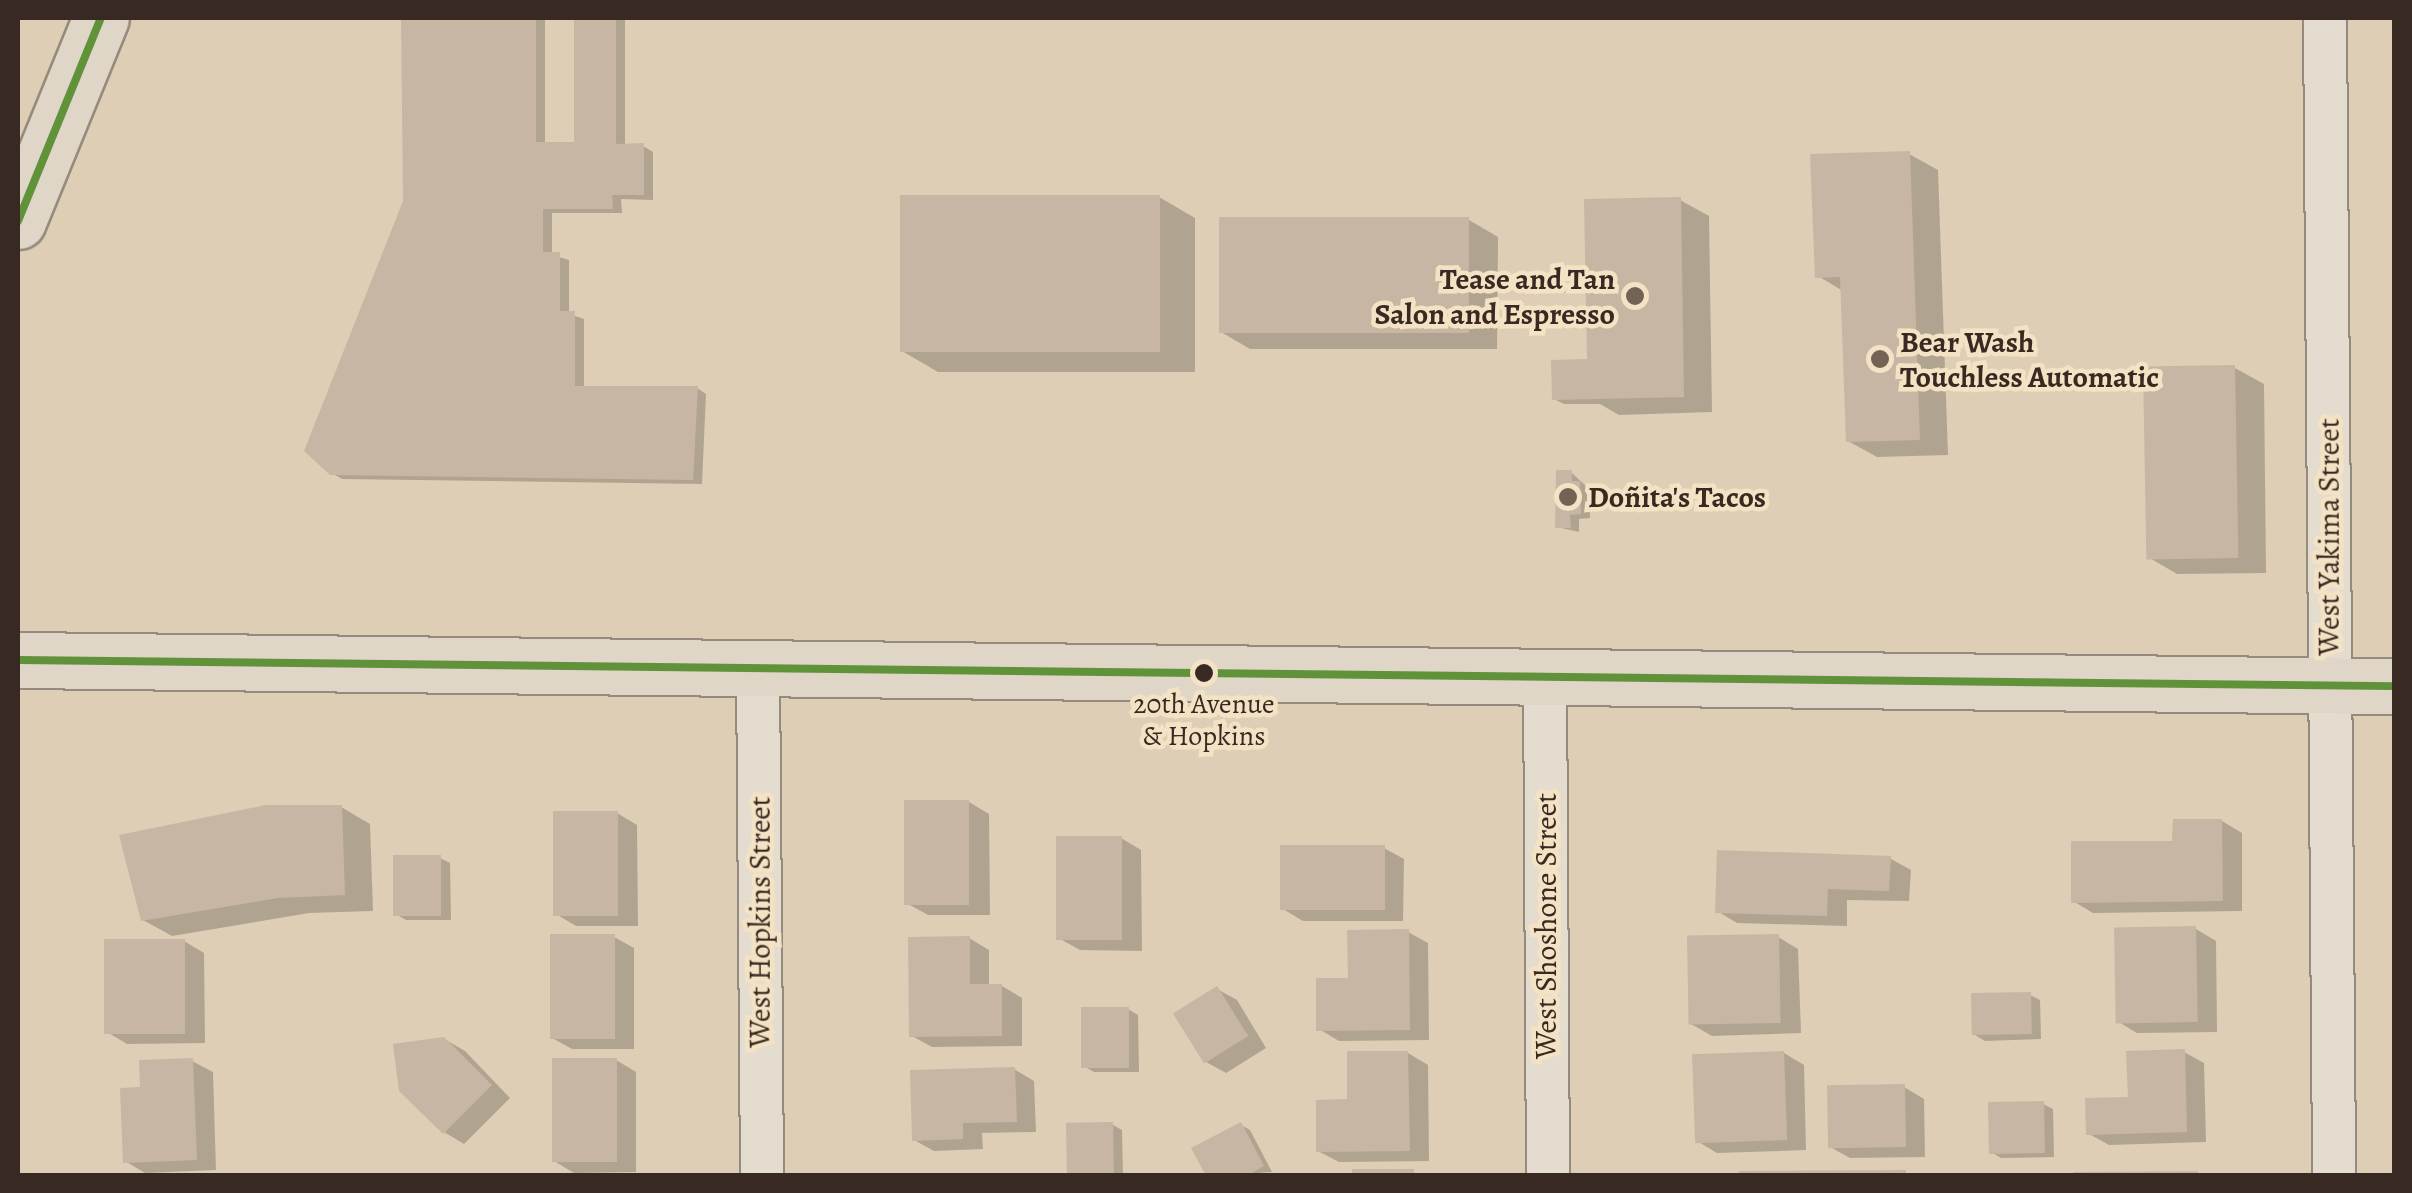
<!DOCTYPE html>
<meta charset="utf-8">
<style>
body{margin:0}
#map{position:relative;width:2412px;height:1193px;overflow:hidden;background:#ddceb5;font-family:Alegreya,serif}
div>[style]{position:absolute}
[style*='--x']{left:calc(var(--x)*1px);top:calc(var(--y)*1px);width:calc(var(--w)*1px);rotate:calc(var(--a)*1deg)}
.shadow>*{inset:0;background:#0003}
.building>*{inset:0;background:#c8b6a4;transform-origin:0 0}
.roads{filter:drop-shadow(2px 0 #958b7c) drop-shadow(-2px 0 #958b7c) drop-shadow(0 2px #958b7c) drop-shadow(0 -2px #958b7c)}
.minor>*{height:42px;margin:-21px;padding:0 21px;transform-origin:21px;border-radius:21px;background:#e3dccf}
.primary>*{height:55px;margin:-27.5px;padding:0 27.5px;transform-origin:27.5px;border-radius:27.5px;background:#dfd6c7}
.bus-1>*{height:8px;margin:-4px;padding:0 4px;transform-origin:4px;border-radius:4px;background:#60923a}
.dots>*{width:28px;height:28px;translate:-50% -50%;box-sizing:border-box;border:5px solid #f4e2c4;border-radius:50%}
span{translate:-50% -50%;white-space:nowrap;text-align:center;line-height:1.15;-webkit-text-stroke:9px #f4e2c4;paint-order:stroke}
.bus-label{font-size:28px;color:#382a22}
.poi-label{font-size:30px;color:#382a22;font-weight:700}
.right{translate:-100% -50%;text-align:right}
.left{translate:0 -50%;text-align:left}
.street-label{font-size:30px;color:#382a22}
.frame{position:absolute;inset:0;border:20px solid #382a22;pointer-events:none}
</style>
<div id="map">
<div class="shadow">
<div style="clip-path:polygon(405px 18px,545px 18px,545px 144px,577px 144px,576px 18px,625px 18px,625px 146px,643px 146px,653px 152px,653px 200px,621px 199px,622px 213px,552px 213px,552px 255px,569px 260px,569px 314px,584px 319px,584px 388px,697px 388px,706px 394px,702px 484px,342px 479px,332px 473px,405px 201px)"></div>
<div style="clip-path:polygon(1909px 154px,1938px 170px,1948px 455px,1877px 457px,1848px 441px,1843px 291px,1818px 276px)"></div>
<div style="clip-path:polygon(1159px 197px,1195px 218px,1195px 372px,938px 372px,902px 351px)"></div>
<div style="clip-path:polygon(1680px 200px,1709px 216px,1712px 412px,1619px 415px,1600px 404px,1564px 404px,1554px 399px,1589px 361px)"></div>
<div style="clip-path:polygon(1469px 220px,1498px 237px,1497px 349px,1250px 349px,1221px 332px)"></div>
<div style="clip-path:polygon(2235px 368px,2264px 384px,2266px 573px,2177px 574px,2148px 557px)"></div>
<div style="clip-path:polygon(1572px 473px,1589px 489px,1590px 518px,1579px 519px,1579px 532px,1557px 527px)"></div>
<div style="clip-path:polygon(969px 802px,989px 814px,990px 915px,928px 915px,908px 904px)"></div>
<div style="clip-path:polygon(341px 807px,370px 824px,373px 911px,309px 913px,172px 936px,143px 920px)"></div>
<div style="clip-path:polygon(617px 813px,637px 825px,638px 926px,576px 926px,556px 914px)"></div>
<div style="clip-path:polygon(2222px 821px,2242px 833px,2242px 911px,2093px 913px,2073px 901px)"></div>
<div style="clip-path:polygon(1121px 838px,1141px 850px,1142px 951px,1080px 950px,1060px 939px)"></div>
<div style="clip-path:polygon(1384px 848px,1404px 859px,1403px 921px,1303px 921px,1283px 909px)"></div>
<div style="clip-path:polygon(440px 858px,450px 863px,451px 920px,406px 920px,397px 915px)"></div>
<div style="clip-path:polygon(1891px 859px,1911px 870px,1909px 901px,1847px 900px,1847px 926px,1737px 923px,1717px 911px)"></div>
<div style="clip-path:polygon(2196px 929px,2216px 941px,2217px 1032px,2137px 1033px,2117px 1021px)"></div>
<div style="clip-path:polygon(1408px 932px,1428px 943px,1429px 1040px,1339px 1041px,1319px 1029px,1350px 980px)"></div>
<div style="clip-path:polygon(614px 937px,634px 948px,634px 1049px,572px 1049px,552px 1038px)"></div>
<div style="clip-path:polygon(1778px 937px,1798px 949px,1801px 1033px,1712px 1036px,1691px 1024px)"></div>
<div style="clip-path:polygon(969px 938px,989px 950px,989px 986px,1002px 986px,1022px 998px,1022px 1046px,932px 1047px,912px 1036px)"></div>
<div style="clip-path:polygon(184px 941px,204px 953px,205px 1043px,127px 1044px,107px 1032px)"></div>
<div style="clip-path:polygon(1217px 989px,1237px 1000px,1266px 1048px,1226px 1073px,1206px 1062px)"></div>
<div style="clip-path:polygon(2030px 995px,2040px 1000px,2041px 1039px,1985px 1041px,1975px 1035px)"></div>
<div style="clip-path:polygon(1128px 1009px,1138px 1015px,1139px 1072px,1094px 1072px,1085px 1067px)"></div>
<div style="clip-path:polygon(444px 1039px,465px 1051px,510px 1098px,464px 1144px,444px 1132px)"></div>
<div style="clip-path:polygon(2184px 1052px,2204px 1063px,2206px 1142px,2109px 1145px,2089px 1134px)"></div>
<div style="clip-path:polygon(1408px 1053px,1428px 1065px,1429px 1161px,1339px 1162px,1318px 1151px)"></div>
<div style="clip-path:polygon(1784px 1053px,1804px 1065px,1806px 1150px,1717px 1153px,1697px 1141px)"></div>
<div style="clip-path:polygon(616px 1060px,636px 1072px,636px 1172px,574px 1173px,554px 1161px)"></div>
<div style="clip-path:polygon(192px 1061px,213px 1072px,216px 1170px,145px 1173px,125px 1161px,143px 1089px)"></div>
<div style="clip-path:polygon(1014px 1069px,1034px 1081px,1036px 1132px,982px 1133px,983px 1149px,934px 1151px,914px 1140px)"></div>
<div style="clip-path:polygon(1904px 1087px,1924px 1099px,1925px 1157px,1850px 1158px,1830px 1147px)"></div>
<div style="clip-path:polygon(2043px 1104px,2053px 1109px,2054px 1157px,2001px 1158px,1991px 1152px)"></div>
<div style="clip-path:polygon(1113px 1125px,1122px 1130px,1123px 1176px,1068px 1176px)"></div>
<div style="clip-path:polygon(1241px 1125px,1250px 1130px,1272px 1172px,1209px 1176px)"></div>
</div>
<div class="building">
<div style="clip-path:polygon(401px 18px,536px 18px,536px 142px,574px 142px,574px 18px,616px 18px,616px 144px,644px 143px,644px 195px,612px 195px,613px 209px,543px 209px,543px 252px,560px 252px,560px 311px,575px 311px,575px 386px,698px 386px,693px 480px,330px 475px,304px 451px,403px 201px)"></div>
<div style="clip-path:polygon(1910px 151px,1920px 440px,1846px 442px,1840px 277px,1815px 278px,1810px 154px)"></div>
<div style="left:900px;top:195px;width:260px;height:157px"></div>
<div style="clip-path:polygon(1681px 197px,1684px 397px,1552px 400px,1551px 360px,1587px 359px,1584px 199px)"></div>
<div style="left:1219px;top:217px;width:250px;height:116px"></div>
<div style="left:2235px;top:365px;width:193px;height:92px;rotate:89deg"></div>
<div style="clip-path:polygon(1556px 470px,1572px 470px,1572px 481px,1580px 481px,1581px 514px,1570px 515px,1571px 528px,1555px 528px)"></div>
<div style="left:904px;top:800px;width:65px;height:105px"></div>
<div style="clip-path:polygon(266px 805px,342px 805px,345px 895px,278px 898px,141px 921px,119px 835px)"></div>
<div style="left:553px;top:811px;width:65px;height:105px"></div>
<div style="clip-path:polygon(2173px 819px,2222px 819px,2223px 901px,2071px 903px,2071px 841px,2172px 841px)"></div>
<div style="left:1056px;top:836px;width:66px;height:104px"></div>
<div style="left:1280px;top:845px;width:105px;height:65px"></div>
<div style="clip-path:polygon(1717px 850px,1891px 856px,1889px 891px,1828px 889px,1827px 916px,1715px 913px)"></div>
<div style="left:393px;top:855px;width:48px;height:61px"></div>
<div style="left:2196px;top:926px;width:96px;height:82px;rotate:89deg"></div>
<div style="clip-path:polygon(1409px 929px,1410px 1030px,1316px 1031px,1316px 978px,1348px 978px,1347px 930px)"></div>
<div style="left:615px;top:934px;width:105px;height:65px;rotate:90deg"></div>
<div style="left:1779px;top:934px;width:89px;height:92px;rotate:89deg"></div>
<div style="clip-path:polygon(970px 936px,970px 984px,1002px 984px,1002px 1036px,909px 1037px,908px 937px)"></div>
<div style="left:104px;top:939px;width:81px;height:95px"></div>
<div style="left:1217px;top:986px;width:59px;height:52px;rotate:58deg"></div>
<div style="left:2031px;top:992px;width:42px;height:60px;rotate:89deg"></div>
<div style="left:1081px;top:1007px;width:48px;height:61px"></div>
<div style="clip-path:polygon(444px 1037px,492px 1085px,443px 1134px,399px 1091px,393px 1044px)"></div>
<div style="clip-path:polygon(2185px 1049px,2187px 1132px,2086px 1135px,2085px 1098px,2128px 1097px,2126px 1051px)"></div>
<div style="clip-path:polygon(1347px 1051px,1408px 1051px,1410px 1151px,1316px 1152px,1316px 1100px,1347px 1099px)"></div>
<div style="left:1784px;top:1051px;width:89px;height:92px;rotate:88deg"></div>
<div style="clip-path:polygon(193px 1058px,197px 1160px,123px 1163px,120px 1088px,140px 1087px,139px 1060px)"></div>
<div style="left:552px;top:1058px;width:65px;height:104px"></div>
<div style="clip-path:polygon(1015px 1067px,1017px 1122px,963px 1123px,963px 1139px,912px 1141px,910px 1070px)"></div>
<div style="left:1905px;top:1084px;width:63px;height:78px;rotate:89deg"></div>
<div style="left:2044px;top:1101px;width:52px;height:56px;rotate:89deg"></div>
<div style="left:1113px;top:1122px;width:54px;height:47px;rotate:89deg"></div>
<div style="clip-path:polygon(1241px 1122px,1264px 1166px,1247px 1176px,1206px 1176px,1191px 1148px)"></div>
<div style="left:1352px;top:1169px;width:62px;height:7px"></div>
<div style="clip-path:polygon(1906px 1170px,1906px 1176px,1739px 1176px,1739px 1171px)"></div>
<div style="clip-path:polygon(2198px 1171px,2198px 1176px,2073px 1176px,2073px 1172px)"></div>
</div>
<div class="roads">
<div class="minor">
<div style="--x:2325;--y:18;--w:1158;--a:89.55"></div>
<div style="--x:758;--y:668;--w:508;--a:89.55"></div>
<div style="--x:1545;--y:676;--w:500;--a:89.66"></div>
</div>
<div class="primary">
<div style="--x:18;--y:221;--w:219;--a:-67.8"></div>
<div style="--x:18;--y:660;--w:2376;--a:0.63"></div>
</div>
</div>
<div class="bus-1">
<div style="--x:18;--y:221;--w:219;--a:-67.8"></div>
<div style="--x:18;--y:660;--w:2376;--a:0.63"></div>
</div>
<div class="dots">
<div style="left:1635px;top:296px;background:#726355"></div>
<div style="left:1880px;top:359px;background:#726355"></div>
<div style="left:1568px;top:497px;background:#726355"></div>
<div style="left:1204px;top:673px;background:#382a22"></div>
</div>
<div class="bus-label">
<span style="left:1204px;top:720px">20th Avenue<br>&amp; Hopkins</span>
</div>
<div class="poi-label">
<span class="right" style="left:1615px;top:296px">Tease and Tan<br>Salon and Espresso</span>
<span class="left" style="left:1900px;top:359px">Bear Wash<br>Touchless Automatic</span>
<span class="left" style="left:1588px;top:497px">Doñita's Tacos</span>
</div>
<div class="street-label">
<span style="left:2329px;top:537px;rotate:-90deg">West Yakima Street</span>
<span style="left:760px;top:922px;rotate:-90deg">West Hopkins Street</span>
<span style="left:1546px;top:926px;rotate:-90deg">West Shoshone Street</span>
</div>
<div class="frame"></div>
</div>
